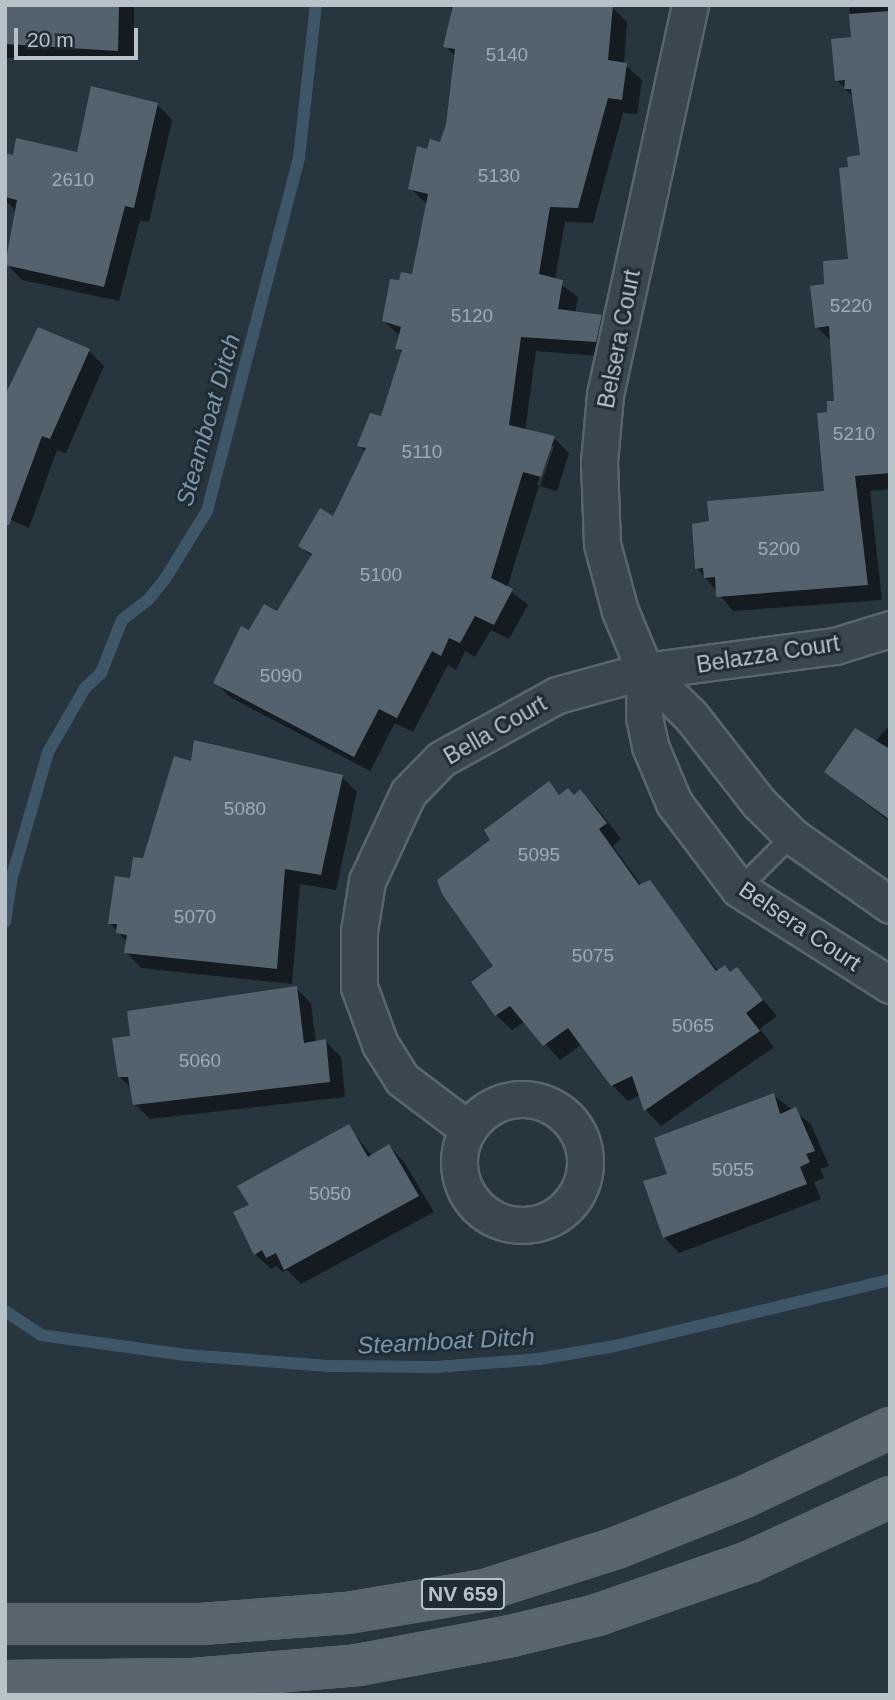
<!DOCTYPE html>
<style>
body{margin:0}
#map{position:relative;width:895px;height:1700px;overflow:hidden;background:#27353f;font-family:Arial,sans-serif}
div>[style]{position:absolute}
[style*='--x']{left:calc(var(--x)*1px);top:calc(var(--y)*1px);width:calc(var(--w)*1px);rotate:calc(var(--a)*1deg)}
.shadow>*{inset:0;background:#0007;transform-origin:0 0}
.stream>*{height:12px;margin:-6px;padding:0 6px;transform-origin:6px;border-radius:6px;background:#3e5667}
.building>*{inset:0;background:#53626c}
.roads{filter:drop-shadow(2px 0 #59656c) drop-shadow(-2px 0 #59656c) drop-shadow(0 2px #59656c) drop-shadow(0 -2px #59656c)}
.service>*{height:18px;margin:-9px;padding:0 9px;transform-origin:9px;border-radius:9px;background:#3b474f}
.minor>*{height:35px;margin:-17.5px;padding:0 17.5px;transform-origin:17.5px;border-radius:17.5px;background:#3b474f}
.minor>.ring{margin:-17.5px;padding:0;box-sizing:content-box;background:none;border:35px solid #3b474f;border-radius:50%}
.primary>*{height:38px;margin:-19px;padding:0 19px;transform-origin:19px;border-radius:19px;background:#59666f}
span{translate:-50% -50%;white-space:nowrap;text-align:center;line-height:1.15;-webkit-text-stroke:6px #202c34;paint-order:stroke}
.number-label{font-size:19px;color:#9faab2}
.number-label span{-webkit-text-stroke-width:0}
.shield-label span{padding:2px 5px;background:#202c34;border:2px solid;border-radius:5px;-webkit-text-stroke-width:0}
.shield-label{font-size:21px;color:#b8c2c9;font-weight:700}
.street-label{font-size:23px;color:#b8c2c9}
.water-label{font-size:24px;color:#7a96aa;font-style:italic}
.frame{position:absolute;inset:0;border:7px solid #b8c2c9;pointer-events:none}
.scale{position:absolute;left:14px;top:28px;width:124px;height:32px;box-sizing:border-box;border:4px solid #b8c2c9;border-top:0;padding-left:9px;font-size:21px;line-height:24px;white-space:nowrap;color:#b8c2c9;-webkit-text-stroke:5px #202c34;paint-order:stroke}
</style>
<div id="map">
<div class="shadow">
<div style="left:5px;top:5px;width:129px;height:53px"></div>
<div style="clip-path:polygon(evenodd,452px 5px,599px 5px,612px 7px,627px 22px,624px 64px,642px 80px,637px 114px,623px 113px,593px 223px,565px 222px,555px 280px,578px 297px,575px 313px,601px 317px,616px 332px,611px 357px,536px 351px,525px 431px,554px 438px,569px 453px,557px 491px,539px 486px,507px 588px,528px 605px,509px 639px,491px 630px,475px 657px,465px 651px,456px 670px,448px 665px,413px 732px,395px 723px,370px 771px,230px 697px,215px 682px,250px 632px,278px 613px,312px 557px,301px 546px,334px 519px,366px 452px,359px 445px,382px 418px,403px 354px,397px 348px,400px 336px,384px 321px,400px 282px,414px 276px,427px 204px,410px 188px,429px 151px,441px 145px,447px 124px,456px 57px,445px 46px,452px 5px,550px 446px,554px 446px,540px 486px,537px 485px,550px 446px)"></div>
<div style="clip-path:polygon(849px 5px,890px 5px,890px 489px,870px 491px,882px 600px,733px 611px,697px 568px,826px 493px,829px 413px,836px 403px,832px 342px,817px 327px,826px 285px,850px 261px,850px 168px,862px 157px,852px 96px,837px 80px,853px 38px)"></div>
<div style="clip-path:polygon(157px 104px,172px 120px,149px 222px,140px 221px,119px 301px,22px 280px,7px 264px,15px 210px,5px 200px,5px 171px,78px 154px)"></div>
<div style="clip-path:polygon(89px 351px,104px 366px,66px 453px,57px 450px,29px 528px,5px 517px,5px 394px)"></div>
<div style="clip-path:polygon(890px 725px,890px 822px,826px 772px,875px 742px)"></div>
<div style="clip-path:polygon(192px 764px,342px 777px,357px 792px,336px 890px,300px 884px,292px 984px,141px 968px,126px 952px,127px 942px,110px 923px)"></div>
<div style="clip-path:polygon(548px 783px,561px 796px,574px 797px,580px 792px,596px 807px,621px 839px,613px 846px,641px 885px,649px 882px,718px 971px,731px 973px,737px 969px,777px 1016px,760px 1029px,774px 1047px,661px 1126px,646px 1110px,640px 1095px,628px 1101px,612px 1085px,582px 1044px,560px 1060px,525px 1021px,512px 1030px,496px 1015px,493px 840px)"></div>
<div style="clip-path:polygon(296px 988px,311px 1003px,316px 1043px,325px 1041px,341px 1057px,345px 1097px,150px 1119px,135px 1104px,132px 1089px,119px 1076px,132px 1037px)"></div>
<div style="clip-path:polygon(773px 1095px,811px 1124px,829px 1166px,820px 1169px,824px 1178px,814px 1182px,821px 1199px,679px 1253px,664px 1237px,669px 1175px)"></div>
<div style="clip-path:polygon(349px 1127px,373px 1157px,389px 1146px,404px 1162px,434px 1212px,301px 1284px,287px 1270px,283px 1272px,276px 1266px,271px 1269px,255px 1254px,252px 1205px)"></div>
</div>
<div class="stream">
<div style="--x:5;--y:922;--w:46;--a:-81.2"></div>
<div style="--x:12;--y:877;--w:130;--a:-73.9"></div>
<div style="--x:48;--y:752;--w:74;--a:-60"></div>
<div style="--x:85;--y:688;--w:22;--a:-43"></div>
<div style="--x:101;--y:673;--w:57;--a:-68.4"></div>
<div style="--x:122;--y:620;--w:33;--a:-38"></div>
<div style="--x:148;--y:600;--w:27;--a:-51"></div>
<div style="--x:165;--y:579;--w:80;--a:-58.3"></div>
<div style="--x:207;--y:511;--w:365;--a:-75.4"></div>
<div style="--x:299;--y:158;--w:154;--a:-83.7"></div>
<div style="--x:5;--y:1311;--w:43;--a:33.7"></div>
<div style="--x:41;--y:1335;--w:146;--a:7.9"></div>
<div style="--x:186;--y:1355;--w:143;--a:4.4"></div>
<div style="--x:329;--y:1366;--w:107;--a:0.5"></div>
<div style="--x:436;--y:1367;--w:103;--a:-4.4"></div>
<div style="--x:539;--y:1359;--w:77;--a:-9.7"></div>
<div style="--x:615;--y:1346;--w:283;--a:-13.5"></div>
</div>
<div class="building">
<div style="clip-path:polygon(5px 5px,119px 5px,118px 51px,5px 44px)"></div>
<div style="clip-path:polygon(453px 5px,613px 5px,608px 60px,627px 63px,622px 100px,608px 98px,578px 208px,550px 207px,539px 274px,563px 280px,558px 309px,602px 315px,596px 342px,521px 337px,509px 425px,555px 436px,541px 477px,523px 472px,491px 578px,513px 589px,494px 625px,475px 616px,460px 643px,449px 638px,441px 656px,432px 651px,397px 718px,379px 709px,354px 757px,213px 683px,241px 626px,249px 630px,264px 604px,277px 611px,312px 554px,298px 546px,320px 508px,333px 516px,366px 448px,357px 446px,370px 413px,381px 416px,402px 350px,395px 349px,401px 327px,382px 321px,390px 279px,399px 280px,401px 272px,412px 274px,428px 194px,408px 189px,417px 146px,427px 149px,430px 139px,440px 142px,446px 124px,455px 49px,443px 47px)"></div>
<div style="clip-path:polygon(890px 11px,890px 473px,855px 476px,868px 585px,716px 597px,715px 577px,704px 578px,703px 568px,695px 569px,692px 524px,709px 521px,707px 501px,824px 491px,817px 413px,827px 412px,827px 401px,834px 401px,829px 326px,815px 328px,810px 286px,824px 284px,823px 261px,848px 259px,839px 168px,848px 167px,847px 157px,860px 155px,851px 89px,844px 89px,845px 80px,835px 81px,831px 39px,851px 37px,849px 14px)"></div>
<div style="clip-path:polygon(91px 86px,158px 103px,134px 208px,125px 206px,104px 287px,5px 265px,17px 200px,5px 197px,5px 153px,13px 155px,16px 138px,77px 152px)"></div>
<div style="clip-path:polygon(38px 327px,90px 349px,50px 439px,42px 436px,9px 525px,5px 525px,5px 395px)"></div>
<div style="clip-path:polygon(855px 728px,890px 749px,890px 820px,824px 772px)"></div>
<div style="clip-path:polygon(194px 740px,343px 775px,321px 875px,285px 869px,277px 969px,124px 953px,127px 935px,116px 933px,117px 924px,108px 924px,115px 876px,130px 878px,133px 857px,143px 858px,174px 756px,191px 761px)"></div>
<div style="clip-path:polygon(549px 781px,559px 795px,568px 788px,574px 795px,580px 789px,607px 823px,599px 829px,639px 885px,650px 880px,716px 971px,725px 965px,730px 972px,737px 967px,763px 1000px,746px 1013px,760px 1031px,644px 1111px,632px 1076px,611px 1086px,568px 1028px,543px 1046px,510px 1006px,495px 1016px,471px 982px,493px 966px,442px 894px,437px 880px,490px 840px,484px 830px)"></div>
<div style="clip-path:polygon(297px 986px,304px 1043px,326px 1039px,330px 1082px,133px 1105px,128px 1077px,118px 1077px,112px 1038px,130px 1036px,127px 1011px)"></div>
<div style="clip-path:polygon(774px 1093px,780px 1114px,796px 1107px,815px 1151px,806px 1154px,810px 1162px,800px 1167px,807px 1184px,663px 1238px,643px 1181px,667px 1174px,654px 1138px)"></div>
<div style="clip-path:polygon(349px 1124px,368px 1157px,389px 1144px,419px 1196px,284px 1270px,276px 1253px,266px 1258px,262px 1250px,254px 1255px,233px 1212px,249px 1205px,237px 1186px)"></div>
</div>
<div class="roads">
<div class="service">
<div style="--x:739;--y:889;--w:75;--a:-45"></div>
</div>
<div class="minor">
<div style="--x:690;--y:5;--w:399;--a:102.3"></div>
<div style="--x:605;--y:395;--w:67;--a:95.1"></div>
<div style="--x:599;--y:462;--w:82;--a:87.9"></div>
<div style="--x:602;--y:544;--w:69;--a:75"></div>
<div style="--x:620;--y:611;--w:65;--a:67.4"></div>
<div style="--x:645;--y:671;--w:64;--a:44.4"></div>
<div style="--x:691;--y:716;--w:110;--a:52"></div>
<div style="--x:759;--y:803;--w:47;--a:45"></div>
<div style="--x:792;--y:836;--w:120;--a:35.1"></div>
<div style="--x:645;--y:671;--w:46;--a:91.2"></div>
<div style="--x:644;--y:717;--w:30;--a:78"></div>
<div style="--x:650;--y:746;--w:62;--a:67.2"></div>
<div style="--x:674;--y:803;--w:108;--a:52.9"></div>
<div style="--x:739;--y:889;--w:179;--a:32.4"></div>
<div class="ring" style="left:459px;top:1099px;width:91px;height:91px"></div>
<div style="--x:468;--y:1129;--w:83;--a:-142.9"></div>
<div style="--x:402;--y:1079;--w:41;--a:-122.2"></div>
<div style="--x:380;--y:1044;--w:61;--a:-110.2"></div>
<div style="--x:359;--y:987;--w:56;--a:-90"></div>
<div style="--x:359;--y:931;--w:51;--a:-80.9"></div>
<div style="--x:367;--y:881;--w:97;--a:-65"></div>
<div style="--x:408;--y:793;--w:47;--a:-45.9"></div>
<div style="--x:441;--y:759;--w:132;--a:-28.9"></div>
<div style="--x:557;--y:695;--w:91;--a:-15.3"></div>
<div style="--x:645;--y:671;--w:192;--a:-7.5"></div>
<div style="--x:835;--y:646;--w:58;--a:-17.2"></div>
</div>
<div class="primary">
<div style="--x:5;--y:1624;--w:196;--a:0"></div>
<div style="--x:201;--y:1624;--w:146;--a:-4.3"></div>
<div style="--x:347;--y:1613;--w:140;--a:-9.5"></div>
<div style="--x:485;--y:1590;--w:138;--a:-17.8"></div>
<div style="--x:616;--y:1548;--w:138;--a:-21.7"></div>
<div style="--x:744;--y:1497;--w:161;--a:-25.3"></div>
<div style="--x:5;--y:1681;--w:188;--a:-0.6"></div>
<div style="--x:193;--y:1679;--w:166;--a:-4.8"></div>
<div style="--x:358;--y:1665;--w:156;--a:-10.7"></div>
<div style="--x:511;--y:1636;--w:89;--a:-13.7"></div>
<div style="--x:597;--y:1615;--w:161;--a:-19.2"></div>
<div style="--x:749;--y:1562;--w:155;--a:-24.7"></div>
</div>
</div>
<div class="number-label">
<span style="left:507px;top:55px">5140</span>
<span style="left:499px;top:176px">5130</span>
<span style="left:73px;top:180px">2610</span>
<span style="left:851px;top:306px">5220</span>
<span style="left:472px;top:316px">5120</span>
<span style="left:854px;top:434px">5210</span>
<span style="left:422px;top:452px">5110</span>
<span style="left:779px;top:549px">5200</span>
<span style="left:381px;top:575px">5100</span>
<span style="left:281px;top:676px">5090</span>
<span style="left:245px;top:809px">5080</span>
<span style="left:539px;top:855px">5095</span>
<span style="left:195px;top:917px">5070</span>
<span style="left:593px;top:956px">5075</span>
<span style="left:693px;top:1026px">5065</span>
<span style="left:200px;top:1061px">5060</span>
<span style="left:733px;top:1170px">5055</span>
<span style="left:330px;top:1194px">5050</span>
</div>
<div class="shield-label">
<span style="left:463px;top:1594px">NV 659</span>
</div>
<div class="street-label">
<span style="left:619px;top:339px;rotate:-79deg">Belsera Court</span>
<span style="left:768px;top:654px;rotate:-9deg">Belazza Court</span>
<span style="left:495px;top:730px;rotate:-30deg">Bella Court</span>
<span style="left:800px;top:926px;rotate:34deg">Belsera Court</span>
</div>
<div class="water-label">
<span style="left:208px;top:420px;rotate:-74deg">Steamboat Ditch</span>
<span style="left:446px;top:1341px;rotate:-3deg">Steamboat Ditch</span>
</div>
<div class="frame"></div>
<div class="scale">20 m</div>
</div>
